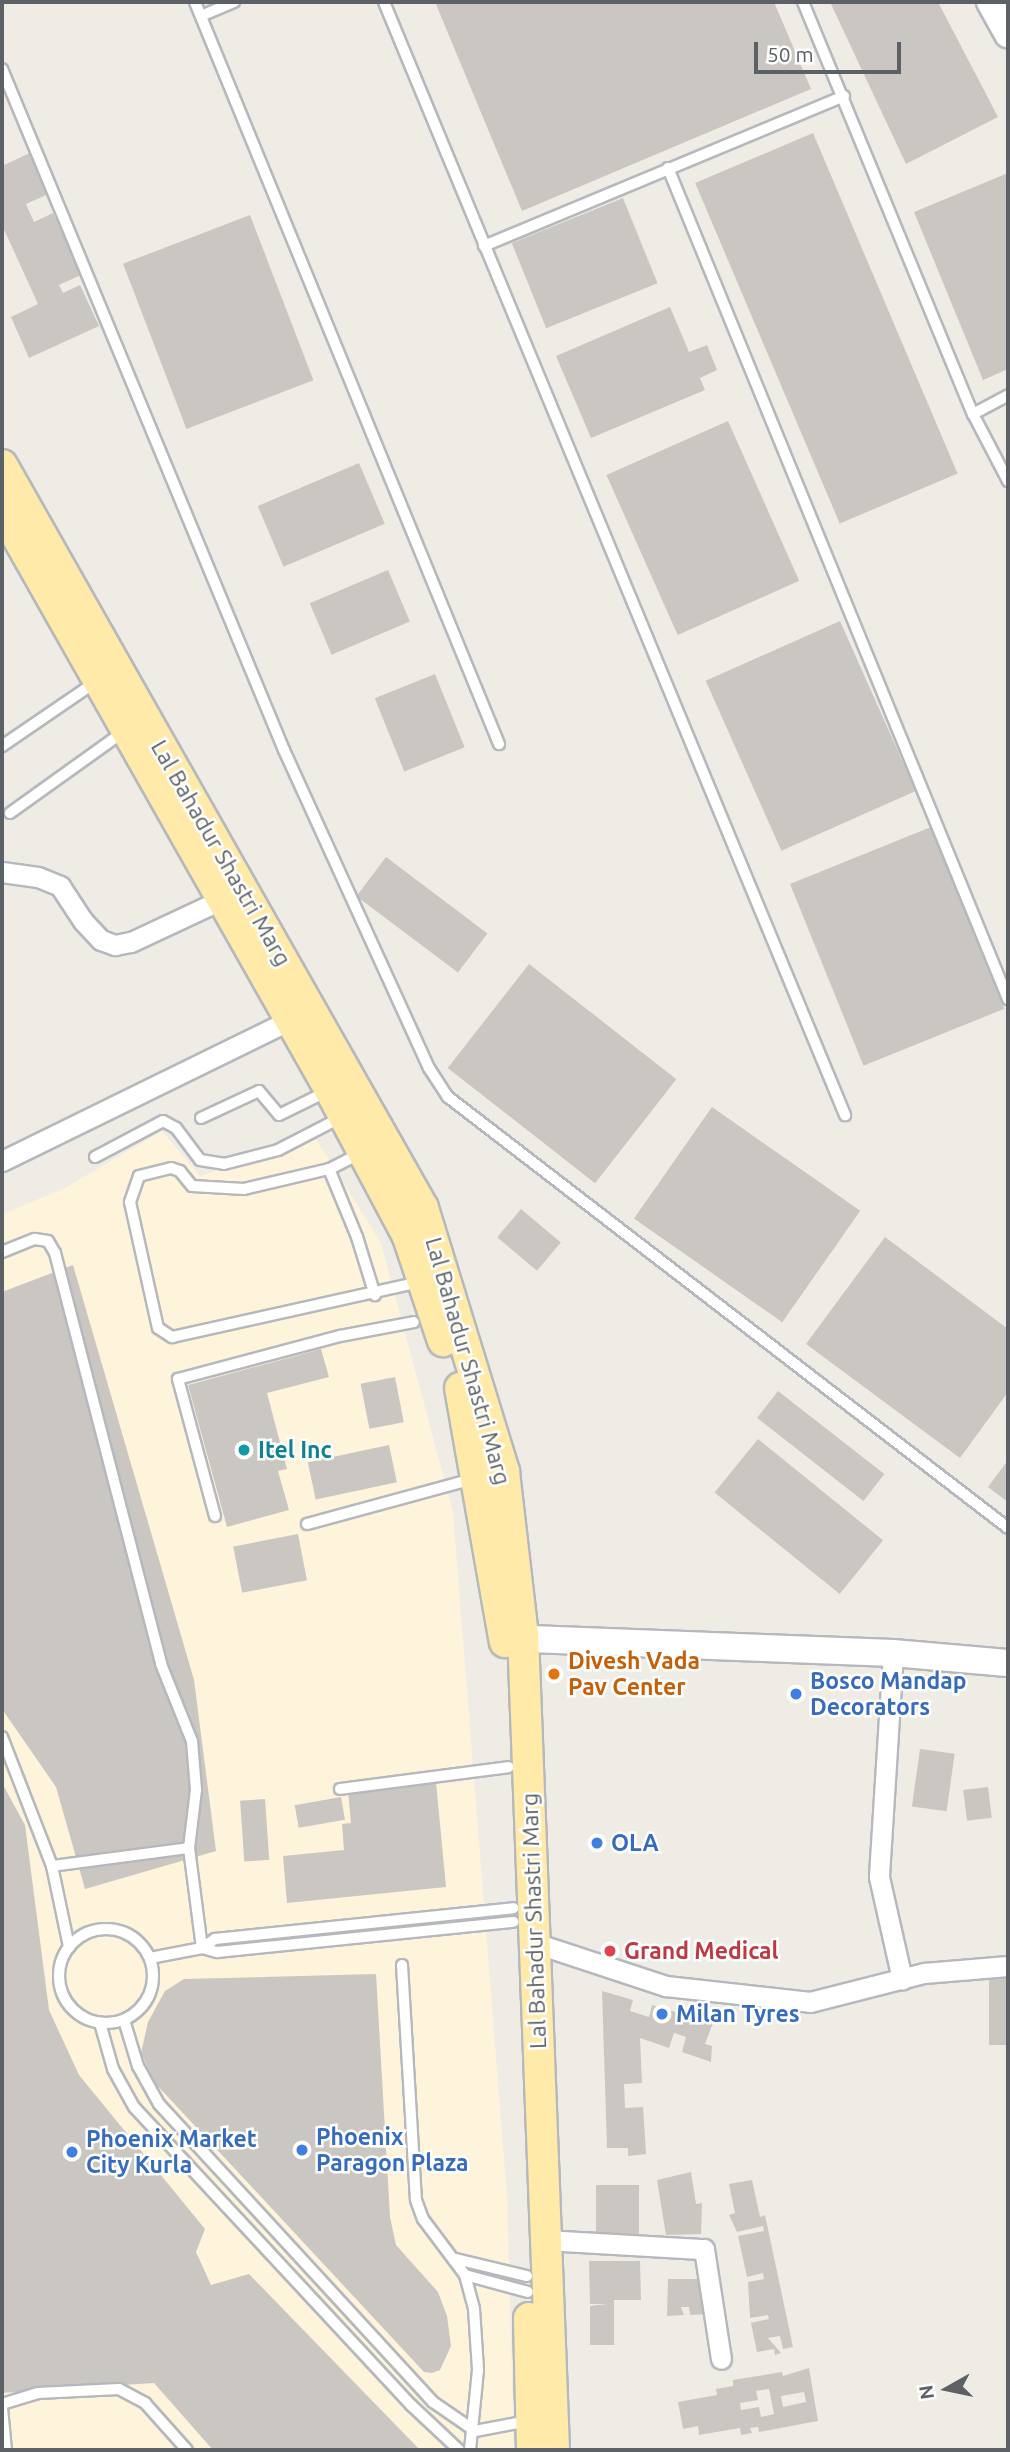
<!DOCTYPE html>
<style>
body{margin:0}
#map{position:relative;width:1010px;height:2452px;overflow:hidden;background:#efece5;font-family:Ubuntu,sans-serif}
div>[style]{position:absolute}
[style*='--x']{left:calc(var(--x)*1px);top:calc(var(--y)*1px);width:calc(var(--w)*1px);rotate:calc(var(--a)*1deg)}
.commercial>*{inset:0;background:#fef3db}
.building>*{inset:0;background:#cac7c2;transform-origin:0 0}
.roads{filter:drop-shadow(2px 0 #b5b8bc) drop-shadow(-2px 0 #b5b8bc) drop-shadow(0 2px #b5b8bc) drop-shadow(0 -2px #b5b8bc)}
.lane>*{height:10px;margin:-5px;padding:0 5px;transform-origin:5px;border-radius:5px;background:#fff}
.lane>.ring{margin:-5px;padding:0;box-sizing:content-box;background:none;border:10px solid #fff;border-radius:50%}
.street>*{height:19px;margin:-9.5px;padding:0 9.5px;transform-origin:9.5px;border-radius:9.5px;background:#fff}
.secondary>*{height:26px;margin:-13px;padding:0 13px;transform-origin:13px;border-radius:13px;background:#fff}
.primary>*{height:30px;margin:-15px;padding:0 15px;transform-origin:15px;border-radius:15px;background:#ffeaaa}
.dots>*{width:19px;height:19px;translate:-50% -50%;box-sizing:border-box;border:4px solid #fff;border-radius:50%}
span{translate:-50% -50%;white-space:nowrap;text-align:center;line-height:1.15;-webkit-text-stroke:5px #fff;paint-order:stroke}
.street-label{font-size:23px;color:#5c6165}
.culture-label{font-size:23px;color:#0d838f;font-weight:700}
.left{translate:0 -50%;text-align:left}
.food-label{font-size:23px;color:#c56008;font-weight:700}
.shop-label{font-size:23px;color:#366cbe;font-weight:700}
.health-label{font-size:23px;color:#be3a42;font-weight:700}
.frame{position:absolute;inset:0;border:4px solid #5c6165;pointer-events:none}
.north{position:absolute;left:912px;top:2354px;width:70px;height:70px;-webkit-text-stroke:5px #fff;paint-order:stroke;rotate:261deg;font-size:19px;font-weight:700;line-height:28px;text-align:center;color:#5c6165}
.north::after{content:'';display:block;margin:auto;width:24px;height:32px;background:#5c6165;clip-path:polygon(50% 0,100% 100%,50% 72%,0 100%)}
.scale{position:absolute;left:754px;top:42px;width:147px;height:32px;box-sizing:border-box;border:4px solid #5c6165;border-top:0;padding-left:9px;font-size:21px;line-height:24px;white-space:nowrap;color:#5c6165;-webkit-text-stroke:5px #fff;paint-order:stroke}
</style>
<div id="map">
<div class="commercial">
<div style="clip-path:polygon(162px 1131px,200px 1176px,314px 1136px,381px 1243px,453px 1512px,507px 2196px,514px 2450px,2px 2450px,2px 1214px,63px 1189px)"></div>
</div>
<div class="building">
<div style="clip-path:polygon(435px 2px,774px 2px,811px 89px,522px 211px)"></div>
<div style="clip-path:polygon(830px 2px,938px 2px,998px 117px,906px 164px)"></div>
<div style="left:813px;top:133px;width:370px;height:128px;rotate:67deg"></div>
<div style="clip-path:polygon(32px 152px,51px 193px,26px 204px,34px 222px,53px 213px,81px 275px,59px 285px,63px 293px,80px 285px,99px 326px,29px 358px,11px 317px,38px 304px,2px 225px,2px 166px)"></div>
<div style="clip-path:polygon(1008px 173px,1008px 369px,983px 380px,914px 212px)"></div>
<div style="left:623px;top:198px;width:92px;height:120px;rotate:68deg"></div>
<div style="left:250px;top:215px;width:177px;height:136px;rotate:69deg"></div>
<div style="clip-path:polygon(670px 307px,689px 352px,707px 345px,717px 370px,700px 378px,705px 390px,591px 438px,556px 356px)"></div>
<div style="left:728px;top:421px;width:175px;height:133px;rotate:66deg"></div>
<div style="left:359px;top:463px;width:66px;height:110px;rotate:67deg"></div>
<div style="left:388px;top:570px;width:56px;height:85px;rotate:67deg"></div>
<div style="left:840px;top:621px;width:186px;height:147px;rotate:66deg"></div>
<div style="left:435px;top:674px;width:79px;height:65px;rotate:68deg"></div>
<div style="left:931px;top:827px;width:196px;height:152px;rotate:68deg"></div>
<div style="left:386px;top:857px;width:127px;height:49px;rotate:37deg"></div>
<div style="left:529px;top:964px;width:187px;height:132px;rotate:38deg"></div>
<div style="left:712px;top:1107px;width:181px;height:136px;rotate:35deg"></div>
<div style="left:521px;top:1209px;width:52px;height:37px;rotate:40deg"></div>
<div style="clip-path:polygon(885px 1237px,1008px 1329px,1008px 1392px,960px 1458px,806px 1344px)"></div>
<div style="clip-path:polygon(73px 1265px,194px 1680px,216px 1851px,85px 1889px,56px 1787px,2px 1709px,2px 1292px)"></div>
<div style="clip-path:polygon(321px 1349px,329px 1377px,267px 1393px,287px 1469px,278px 1471px,289px 1510px,227px 1527px,188px 1385px)"></div>
<div style="left:395px;top:1377px;width:46px;height:35px;rotate:79deg"></div>
<div style="left:778px;top:1391px;width:135px;height:34px;rotate:38deg"></div>
<div style="left:758px;top:1439px;width:161px;height:69px;rotate:39deg"></div>
<div style="left:389px;top:1445px;width:38px;height:83px;rotate:78deg"></div>
<div style="clip-path:polygon(1008px 1460px,1008px 1502px,988px 1487px)"></div>
<div style="left:298px;top:1534px;width:47px;height:66px;rotate:79deg"></div>
<div style="left:920px;top:1749px;width:35px;height:58px;rotate:8deg"></div>
<div style="clip-path:polygon(436px 1782px,446px 1887px,287px 1903px,283px 1856px,344px 1850px,342px 1824px,351px 1823px,348px 1791px)"></div>
<div style="clip-path:polygon(2px 1783px,25px 1825px,49px 2010px,79px 2075px,205px 2229px,196px 2252px,211px 2285px,249px 2274px,420px 2450px,213px 2450px,154px 2383px,2px 2393px)"></div>
<div style="left:988px;top:1787px;width:31px;height:25px;rotate:83deg"></div>
<div style="left:341px;top:1797px;width:23px;height:47px;rotate:80deg"></div>
<div style="left:265px;top:1799px;width:61px;height:25px;rotate:86deg"></div>
<div style="clip-path:polygon(376px 1974px,390px 2217px,396px 2245px,438px 2292px,447px 2316px,451px 2346px,440px 2370px,432px 2373px,424px 2372px,155px 2083px,141px 2053px,148px 2022px,165px 1991px,184px 1979px)"></div>
<div style="left:989px;top:1978px;width:19px;height:67px"></div>
<div style="clip-path:polygon(602px 1991px,633px 2000px,630px 2011px,649px 2017px,652px 2005px,713px 2023px,705px 2044px,712px 2046px,711px 2062px,682px 2052px,686px 2037px,674px 2033px,669px 2048px,640px 2038px,642px 2083px,624px 2084px,625px 2108px,643px 2107px,646px 2154px,628px 2156px,628px 2148px,607px 2148px)"></div>
<div style="clip-path:polygon(691px 2172px,696px 2204px,702px 2203px,701px 2234px,666px 2235px,657px 2180px)"></div>
<div style="clip-path:polygon(752px 2180px,760px 2217px,765px 2215px,793px 2347px,783px 2349px,780px 2336px,768px 2338px,781px 2353px,775px 2355px,774px 2349px,757px 2352px,751px 2323px,769px 2319px,768px 2315px,750px 2318px,748px 2282px,764px 2279px,763px 2273px,747px 2277px,738px 2236px,764px 2231px,763px 2226px,737px 2232px,729px 2215px,735px 2213px,729px 2184px)"></div>
<div style="left:596px;top:2185px;width:43px;height:51px"></div>
<div style="clip-path:polygon(589px 2261px,640px 2261px,641px 2300px,614px 2300px,614px 2345px,590px 2345px,590px 2306px,607px 2304px,590px 2304px)"></div>
<div style="clip-path:polygon(668px 2279px,706px 2279px,708px 2314px,690px 2315px,689px 2307px,681px 2307px,684px 2315px,667px 2316px)"></div>
<div style="clip-path:polygon(evenodd,809px 2368px,818px 2421px,759px 2432px,758px 2427px,750px 2428px,752px 2433px,741px 2435px,740px 2428px,699px 2435px,698px 2426px,683px 2429px,678px 2402px,717px 2395px,716px 2389px,733px 2386px,733px 2380px,782px 2372px,783px 2376px,809px 2368px,769px 2389px,774px 2414px,761px 2417px,759px 2407px,741px 2410px,740px 2403px,758px 2400px,756px 2391px,769px 2389px,809px 2368px,804px 2392px,806px 2402px,783px 2407px,781px 2396px,804px 2392px)"></div>
</div>
<div class="roads">
<div class="lane">
<div style="--x:195;--y:2;--w:802;--a:67.72"></div>
<div style="--x:384;--y:2;--w:1205;--a:67.5"></div>
<div style="--x:803;--y:2;--w:446;--a:67.6"></div>
<div style="--x:973;--y:414;--w:76;--a:62.4"></div>
<div style="--x:201;--y:16;--w:36;--a:-23"></div>
<div style="--x:2;--y:69;--w:737;--a:67.51"></div>
<div style="--x:284;--y:750;--w:349;--a:65.5"></div>
<div style="--x:429;--y:1068;--w:35;--a:57"></div>
<div style="--x:448;--y:1097;--w:707;--a:37.58"></div>
<div style="--x:668;--y:168;--w:898;--a:67.75"></div>
<div style="--x:484;--y:246;--w:390;--a:-22.6"></div>
<div style="--x:973;--y:414;--w:40;--a:-28"></div>
<div style="--x:2;--y:746;--w:115;--a:-34.4"></div>
<div style="--x:10;--y:813;--w:139;--a:-35.6"></div>
<div style="--x:201;--y:1118;--w:64;--a:-25"></div>
<div style="--x:259;--y:1091;--w:31;--a:50"></div>
<div style="--x:279;--y:1115;--w:55;--a:-26.1"></div>
<div style="--x:359;--y:1154;--w:34;--a:153"></div>
<div style="--x:329;--y:1169;--w:87;--a:166.8"></div>
<div style="--x:244;--y:1189;--w:52;--a:-176.7"></div>
<div style="--x:192;--y:1186;--w:19;--a:-129"></div>
<div style="--x:180;--y:1171;--w:9;--a:-162"></div>
<div style="--x:171;--y:1168;--w:33;--a:166"></div>
<div style="--x:139;--y:1176;--w:28;--a:109"></div>
<div style="--x:130;--y:1202;--w:129;--a:77.5"></div>
<div style="--x:158;--y:1328;--w:17;--a:33"></div>
<div style="--x:172;--y:1337;--w:254;--a:-12.5"></div>
<div style="--x:95;--y:1157;--w:77;--a:-27.9"></div>
<div style="--x:163;--y:1121;--w:15;--a:28"></div>
<div style="--x:176;--y:1128;--w:40;--a:53"></div>
<div style="--x:200;--y:1160;--w:24;--a:9"></div>
<div style="--x:224;--y:1164;--w:56;--a:-14.5"></div>
<div style="--x:278;--y:1150;--w:70;--a:-27.3"></div>
<div style="--x:329;--y:1169;--w:74;--a:67.6"></div>
<div style="--x:357;--y:1237;--w:61;--a:72.8"></div>
<div style="--x:2;--y:1252;--w:35;--a:-22"></div>
<div style="--x:35;--y:1239;--w:13;--a:9"></div>
<div style="--x:48;--y:1241;--w:14;--a:60"></div>
<div style="--x:55;--y:1253;--w:424;--a:75.5"></div>
<div style="--x:161;--y:1664;--w:83;--a:68.1"></div>
<div style="--x:192;--y:1741;--w:49;--a:85.3"></div>
<div style="--x:196;--y:1790;--w:58;--a:96.9"></div>
<div style="--x:215;--y:1516;--w:142;--a:-105.1"></div>
<div style="--x:178;--y:1379;--w:168;--a:-14.9"></div>
<div style="--x:340;--y:1336;--w:75;--a:-10.7"></div>
<div style="--x:307;--y:1524;--w:172;--a:-15.2"></div>
<div style="--x:2;--y:1737;--w:138;--a:68.8"></div>
<div style="--x:52;--y:1866;--w:83;--a:78.1"></div>
<div style="--x:340;--y:1789;--w:170;--a:-7.4"></div>
<div style="--x:52;--y:1866;--w:138;--a:-7.5"></div>
<div style="--x:189;--y:1848;--w:101;--a:82.6"></div>
<div class="ring" style="left:59px;top:1929px;width:84px;height:84px"></div>
<div style="--x:202;--y:1948;--w:16;--a:15"></div>
<div style="--x:217;--y:1952;--w:298;--a:-5.8"></div>
<div style="--x:150;--y:1958;--w:53;--a:-10.9"></div>
<div style="--x:202;--y:1948;--w:16;--a:-35"></div>
<div style="--x:215;--y:1939;--w:300;--a:-5.9"></div>
<div style="--x:402;--y:1965;--w:235;--a:86.6"></div>
<div style="--x:416;--y:2200;--w:20;--a:70"></div>
<div style="--x:423;--y:2219;--w:70;--a:53.1"></div>
<div style="--x:465;--y:2275;--w:35;--a:75"></div>
<div style="--x:474;--y:2309;--w:61;--a:86.2"></div>
<div style="--x:478;--y:2370;--w:80;--a:95.7"></div>
<div style="--x:124;--y:2020;--w:48;--a:73.1"></div>
<div style="--x:138;--y:2066;--w:43;--a:61.1"></div>
<div style="--x:159;--y:2104;--w:405;--a:47.4"></div>
<div style="--x:433;--y:2402;--w:51;--a:34.6"></div>
<div style="--x:475;--y:2431;--w:54;--a:-10.7"></div>
<div style="--x:100;--y:2023;--w:48;--a:74.2"></div>
<div style="--x:113;--y:2069;--w:43;--a:61.1"></div>
<div style="--x:134;--y:2107;--w:407;--a:47.1"></div>
<div style="--x:411;--y:2405;--w:66;--a:43.2"></div>
<div style="--x:456;--y:2259;--w:73;--a:13.5"></div>
<div style="--x:465;--y:2275;--w:65;--a:15.1"></div>
<div style="--x:2;--y:2404;--w:38;--a:-17"></div>
<div style="--x:38;--y:2393;--w:81;--a:-2.8"></div>
<div style="--x:119;--y:2389;--w:30;--a:28"></div>
<div style="--x:145;--y:2403;--w:63;--a:48.2"></div>
<div style="--x:2;--y:2408;--w:42;--a:84.6"></div>
</div>
<div class="street">
<div style="--x:2;--y:872;--w:36;--a:8"></div>
<div style="--x:38;--y:877;--w:24;--a:22"></div>
<div style="--x:60;--y:886;--w:42;--a:56.7"></div>
<div style="--x:83;--y:921;--w:26;--a:47"></div>
<div style="--x:101;--y:940;--w:15;--a:20"></div>
<div style="--x:115;--y:945;--w:16;--a:-11"></div>
<div style="--x:131;--y:942;--w:102;--a:-25.1"></div>
<div style="--x:2;--y:1161;--w:332;--a:-26.1"></div>
<div style="--x:893;--y:1653;--w:224;--a:93.6"></div>
<div style="--x:879;--y:1877;--w:105;--a:77.3"></div>
<div style="--x:535;--y:1943;--w:138;--a:18.2"></div>
<div style="--x:666;--y:1986;--w:145;--a:6.3"></div>
<div style="--x:810;--y:2002;--w:118;--a:-14.3"></div>
<div style="--x:924;--y:1973;--w:84;--a:-4.8"></div>
<div style="--x:546;--y:2240;--w:158;--a:3.3"></div>
<div style="--x:704;--y:2249;--w:111;--a:81.2"></div>
</div>
<div class="secondary">
<div style="--x:990;--y:2;--w:37;--a:61"></div>
<div style="--x:505;--y:1638;--w:388;--a:2.2"></div>
<div style="--x:893;--y:1653;--w:115;--a:5"></div>
</div>
<div class="primary">
<div style="--x:2;--y:465;--w:854;--a:60.46"></div>
<div style="--x:423;--y:1208;--w:276;--a:72.9"></div>
<div style="--x:504;--y:1472;--w:164;--a:83.4"></div>
<div style="--x:523;--y:1635;--w:816;--a:87.82"></div>
<div style="--x:2;--y:510;--w:666;--a:60.51"></div>
<div style="--x:330;--y:1090;--w:166;--a:62"></div>
<div style="--x:408;--y:1237;--w:110;--a:71.4"></div>
<div style="--x:460;--y:1388;--w:258;--a:80"></div>
<div style="--x:529;--y:2318;--w:132;--a:88.7"></div>
</div>
</div>
<div class="dots">
<div style="left:244px;top:1450px;background:#0f9aa8"></div>
<div style="left:554px;top:1674px;background:#e8710a"></div>
<div style="left:796px;top:1694px;background:#3f7fe0"></div>
<div style="left:597px;top:1843px;background:#3f7fe0"></div>
<div style="left:610px;top:1951px;background:#e0444e"></div>
<div style="left:662px;top:2014px;background:#3f7fe0"></div>
<div style="left:302px;top:2150px;background:#3f7fe0"></div>
<div style="left:72px;top:2152px;background:#3f7fe0"></div>
</div>
<div class="street-label">
<span style="left:221px;top:853px;rotate:60deg">Lal Bahadur Shastri Marg</span>
<span style="left:468px;top:1361px;rotate:74deg">Lal Bahadur Shastri Marg</span>
<span style="left:534px;top:1921px;rotate:-92deg">Lal Bahadur Shastri Marg</span>
</div>
<div class="culture-label">
<span class="left" style="left:258px;top:1450px">Itel Inc</span>
</div>
<div class="food-label">
<span class="left" style="left:568px;top:1674px">Divesh Vada<br>Pav Center</span>
</div>
<div class="shop-label">
<span class="left" style="left:810px;top:1694px">Bosco Mandap<br>Decorators</span>
<span class="left" style="left:611px;top:1843px">OLA</span>
<span class="left" style="left:676px;top:2014px">Milan Tyres</span>
<span class="left" style="left:316px;top:2150px">Phoenix<br>Paragon Plaza</span>
<span class="left" style="left:86px;top:2152px">Phoenix Market<br>City Kurla</span>
</div>
<div class="health-label">
<span class="left" style="left:624px;top:1951px">Grand Medical</span>
</div>
<div class="frame"></div>
<div class="north">N</div>
<div class="scale">50 m</div>
</div>
